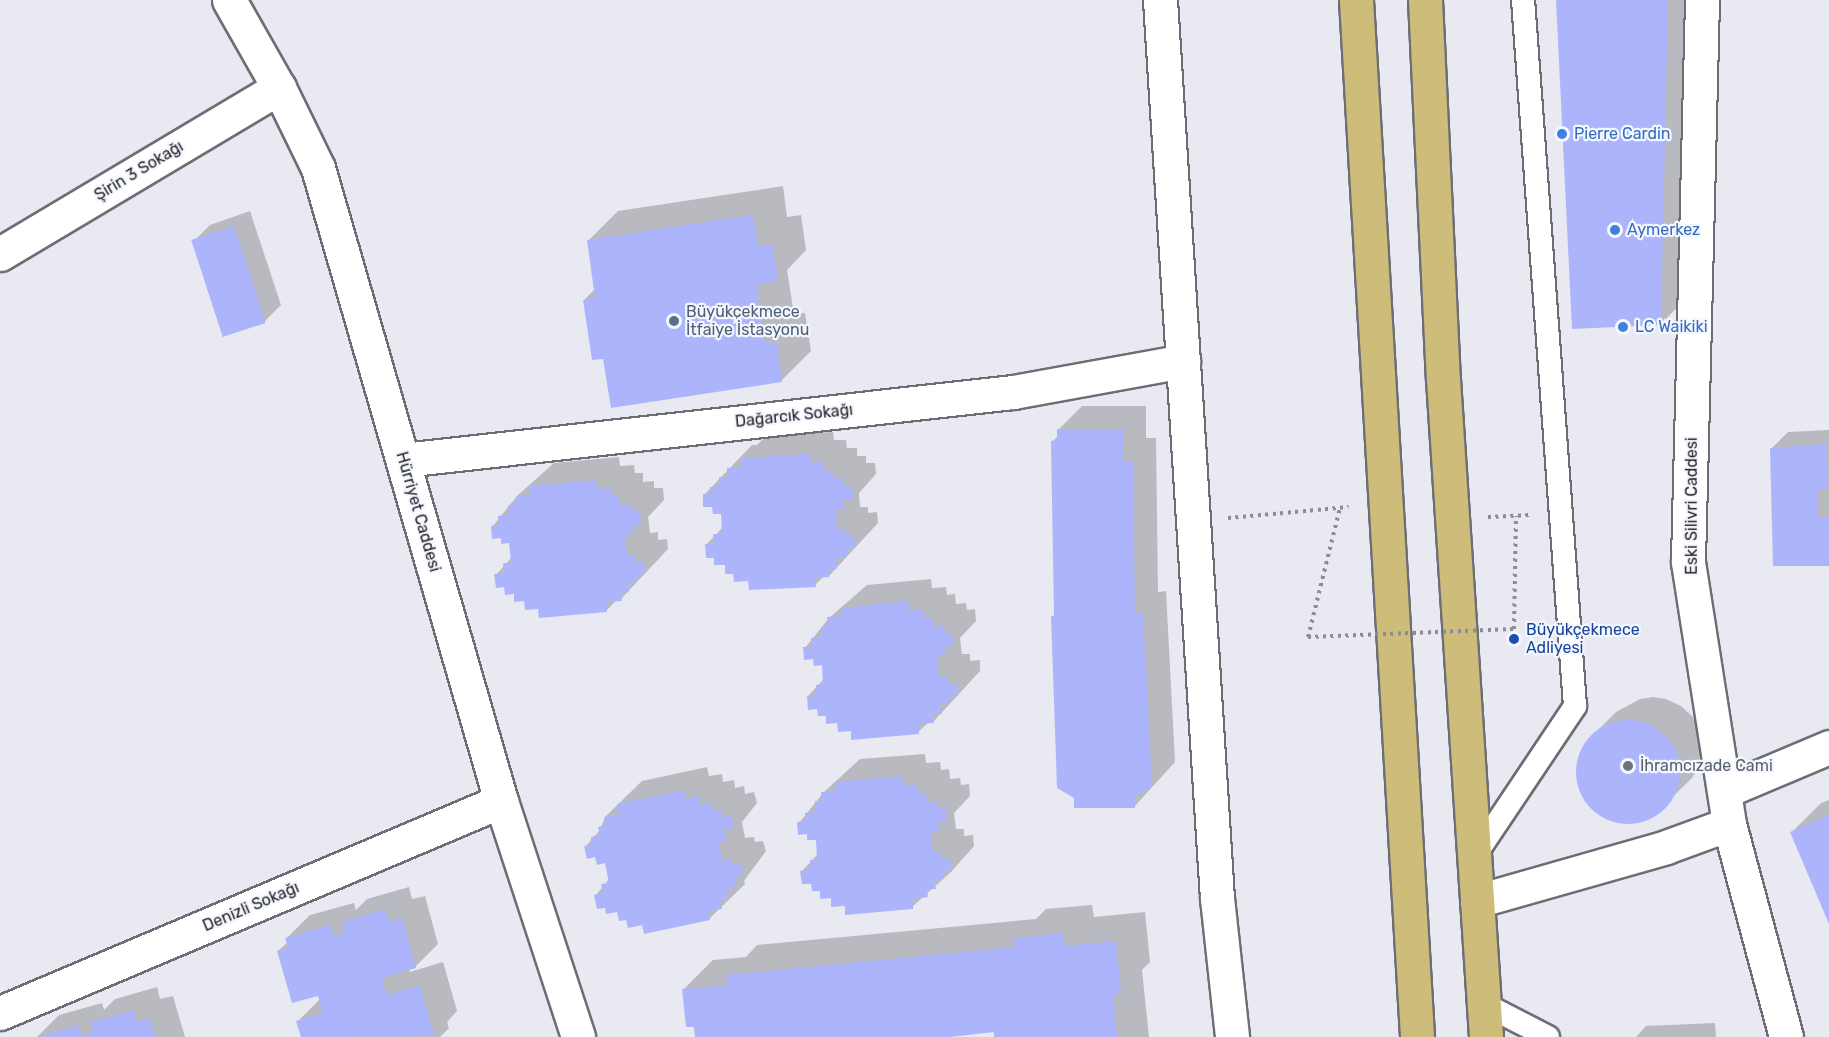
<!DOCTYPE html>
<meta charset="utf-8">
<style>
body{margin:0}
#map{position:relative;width:1829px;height:1037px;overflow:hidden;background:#e8e9f1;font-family:Rubik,sans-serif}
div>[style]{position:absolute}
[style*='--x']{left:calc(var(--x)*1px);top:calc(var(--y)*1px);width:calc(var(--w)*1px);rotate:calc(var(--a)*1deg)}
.shadow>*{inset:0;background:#0003}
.building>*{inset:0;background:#acb5fc;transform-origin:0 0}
.round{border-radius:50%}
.path>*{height:4px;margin-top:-2px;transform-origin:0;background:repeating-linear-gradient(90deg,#8c8c92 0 3px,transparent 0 7.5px)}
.roads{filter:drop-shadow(2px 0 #6d6e75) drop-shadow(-2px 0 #6d6e75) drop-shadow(0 2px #6d6e75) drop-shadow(0 -2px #6d6e75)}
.service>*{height:22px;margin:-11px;padding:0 11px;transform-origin:11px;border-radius:11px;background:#fff}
.minor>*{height:33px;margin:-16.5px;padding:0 16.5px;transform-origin:16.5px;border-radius:16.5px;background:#fff}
.tertiary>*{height:33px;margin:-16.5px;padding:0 16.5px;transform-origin:16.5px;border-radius:16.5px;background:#fff}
.secondary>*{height:33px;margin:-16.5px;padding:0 16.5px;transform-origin:16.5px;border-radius:16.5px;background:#fff}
.trunk>*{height:33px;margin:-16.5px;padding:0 16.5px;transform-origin:16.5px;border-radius:16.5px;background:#cebc7a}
.path-bridge>*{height:4px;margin-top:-2px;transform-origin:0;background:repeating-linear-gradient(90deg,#8c8c92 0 3px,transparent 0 7.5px)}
.dots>*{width:16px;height:16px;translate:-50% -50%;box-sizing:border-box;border:3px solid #f5f7ff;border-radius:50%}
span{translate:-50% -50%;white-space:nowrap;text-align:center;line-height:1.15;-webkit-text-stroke:4.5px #f5f7ff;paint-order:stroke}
.shop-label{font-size:16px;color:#366cbe}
.left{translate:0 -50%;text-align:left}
.street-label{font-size:16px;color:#27272a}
.service-label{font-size:16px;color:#4e5e75}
.transit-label{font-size:16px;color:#164399}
.worship-label{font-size:16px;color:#5b616d}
</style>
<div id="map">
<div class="shadow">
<div style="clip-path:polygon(1557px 0,1697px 0,1690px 294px,1661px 324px)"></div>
<div style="clip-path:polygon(783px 186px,787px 217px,801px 215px,806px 250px,787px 270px,794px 314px,805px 313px,811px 351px,781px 381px,605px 357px,584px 300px,595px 289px,588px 241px,618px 211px)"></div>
<div style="clip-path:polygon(250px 211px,281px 305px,265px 321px,225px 335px,194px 241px,210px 225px)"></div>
<div style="clip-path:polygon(1082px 406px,1146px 406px,1146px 438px,1156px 438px,1158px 592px,1166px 591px,1175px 762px,1134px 807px,1053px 617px,1055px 614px,1053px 441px,1058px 436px,1058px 430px)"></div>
<div style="clip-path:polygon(1829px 430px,1829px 564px,1772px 448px,1788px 432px)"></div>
<div style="clip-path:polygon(833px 432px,834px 440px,846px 440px,847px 448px,857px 448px,857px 456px,866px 456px,866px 463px,875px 463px,876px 474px,859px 493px,860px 507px,868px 507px,868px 513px,877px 512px,878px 523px,829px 576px,824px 576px,815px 585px,749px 579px,735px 572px,707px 544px,723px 527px,722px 512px,704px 495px,752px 445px,757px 445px,767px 435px)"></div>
<div style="clip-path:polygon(619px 457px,620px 466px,634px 465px,635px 473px,643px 473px,643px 482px,654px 481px,654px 488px,663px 488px,664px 500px,648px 517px,650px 533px,658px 532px,658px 540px,667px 539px,668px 549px,621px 599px,617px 600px,606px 611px,540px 608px,515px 593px,496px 575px,512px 557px,511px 542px,493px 526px,517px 496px,554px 463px)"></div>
<div style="clip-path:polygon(931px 579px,932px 588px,946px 587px,947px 595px,955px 594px,956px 604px,966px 603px,967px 610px,975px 609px,976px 621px,960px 638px,962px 654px,970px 654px,970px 661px,980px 660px,980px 671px,934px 721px,929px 722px,918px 732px,852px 729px,827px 714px,808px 696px,824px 679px,823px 663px,805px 648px,829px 618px,867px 585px)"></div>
<div style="clip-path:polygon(1653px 697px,1666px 699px,1681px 706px,1693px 717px,1700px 732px,1702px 748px,1700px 764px,1692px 778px,1656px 813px,1641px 820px,1625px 822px,1609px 819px,1586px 800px,1578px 774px,1579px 761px,1592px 736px,1616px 712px,1640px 699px)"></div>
<div style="clip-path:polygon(925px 754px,926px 763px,940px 762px,941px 770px,949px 769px,950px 779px,960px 778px,961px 785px,969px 784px,970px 796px,954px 813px,956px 829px,964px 829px,964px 836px,973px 835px,974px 846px,951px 872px,912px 907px,846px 904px,812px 882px,802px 871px,818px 854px,817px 838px,799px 823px,823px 793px,860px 759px)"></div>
<div style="clip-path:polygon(707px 767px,709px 776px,722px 774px,723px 782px,734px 780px,735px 788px,744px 786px,745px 794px,754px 792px,757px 803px,742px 822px,745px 838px,754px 837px,755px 842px,763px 841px,766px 851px,744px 881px,745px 884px,709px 919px,643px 923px,606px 906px,596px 895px,610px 878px,606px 861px,585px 847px,600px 830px,605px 817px,642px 781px)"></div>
<div style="clip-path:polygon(1829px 800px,1829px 920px,1791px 833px,1821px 803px)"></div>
<div style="clip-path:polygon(409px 887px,412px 899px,425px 896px,438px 944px,415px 967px,409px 969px,410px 972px,443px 962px,457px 1011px,447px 1022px,449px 1028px,440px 1037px,302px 1037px,298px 1021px,320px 999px,278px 951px,288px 942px,287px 938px,310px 915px,354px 903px,356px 910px,367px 899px)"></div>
<div style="clip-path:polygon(1092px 905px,1094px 917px,1145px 912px,1150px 962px,1142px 970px,1149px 1037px,996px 1037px,995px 1031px,935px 1037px,696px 1037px,684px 989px,713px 960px,746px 957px,757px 945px,1036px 919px,1046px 909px)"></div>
<div style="clip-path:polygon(157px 987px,160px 999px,173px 996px,185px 1037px,37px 1037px,59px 1015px,102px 1003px,104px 1010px,115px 999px)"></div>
<div style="clip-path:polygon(1715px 1023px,1716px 1037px,1636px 1037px,1646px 1026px)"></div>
</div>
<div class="building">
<div style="clip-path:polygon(1556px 0,1668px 0,1661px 325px,1572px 329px)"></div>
<div style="clip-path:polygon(753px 215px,758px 246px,772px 244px,778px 281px,756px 285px,765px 343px,776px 342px,782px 382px,611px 408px,603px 359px,592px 360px,583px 300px,595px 298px,587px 240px)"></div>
<div style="left:234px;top:226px;width:102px;height:45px;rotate:72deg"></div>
<div style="clip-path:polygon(1057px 429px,1123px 429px,1123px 461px,1133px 461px,1135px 614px,1143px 614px,1152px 787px,1136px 796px,1135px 808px,1074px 808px,1074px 798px,1057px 788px,1051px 616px,1054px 616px,1051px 441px,1057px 440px)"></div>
<div style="clip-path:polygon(1826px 444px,1828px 489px,1817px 489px,1818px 518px,1829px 518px,1829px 566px,1773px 566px,1770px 448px)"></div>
<div style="clip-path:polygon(810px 454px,811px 463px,823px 462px,824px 471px,834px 471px,834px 479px,843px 478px,843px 486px,852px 486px,853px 499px,844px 500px,844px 510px,836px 510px,837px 530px,846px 530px,846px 536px,854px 535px,855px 548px,847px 549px,847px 557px,836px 558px,837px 569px,829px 569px,829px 577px,815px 578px,816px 587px,749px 590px,748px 581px,734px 582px,733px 574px,725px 574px,725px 565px,714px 565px,714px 558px,706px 558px,705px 544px,714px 544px,713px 534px,722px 534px,721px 514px,713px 514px,712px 507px,703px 507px,703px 494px,711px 494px,710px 487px,720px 486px,719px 477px,727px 477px,727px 468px,742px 468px,742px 458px)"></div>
<div style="clip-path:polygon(596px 480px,597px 489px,611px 488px,612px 496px,620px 495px,620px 505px,631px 504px,632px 511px,640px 510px,641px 525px,632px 526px,633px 534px,625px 535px,627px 555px,635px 555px,635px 562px,644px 561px,645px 574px,637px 575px,637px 582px,628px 583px,629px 592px,621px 593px,622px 601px,607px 602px,607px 612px,539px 618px,538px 609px,525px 610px,524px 601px,514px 602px,514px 594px,505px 595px,504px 587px,496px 588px,494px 574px,504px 573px,503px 563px,511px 563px,509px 543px,501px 544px,501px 538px,492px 539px,491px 526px,499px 525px,498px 516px,509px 515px,508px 505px,516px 504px,516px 496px,530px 495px,529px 486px)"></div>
<div style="clip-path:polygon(908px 601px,909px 611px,923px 609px,924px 618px,932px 617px,933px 627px,943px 626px,944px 633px,952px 632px,953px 646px,944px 647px,945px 656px,937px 657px,939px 677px,947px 676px,947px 684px,957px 683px,958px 696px,950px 696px,950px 704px,940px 704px,942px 714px,934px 714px,934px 723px,919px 724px,919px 734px,851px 740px,851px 731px,838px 732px,837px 723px,826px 724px,826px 716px,818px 716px,817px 709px,808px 710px,807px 696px,816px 695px,816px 685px,823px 684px,822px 665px,814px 666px,813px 659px,804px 660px,803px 647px,811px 647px,811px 638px,821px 637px,821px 627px,828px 625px,827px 617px,842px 616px,841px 608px)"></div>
<div class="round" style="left:1576px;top:720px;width:104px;height:104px"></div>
<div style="clip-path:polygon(902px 776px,903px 786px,917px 784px,918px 793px,926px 792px,927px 802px,937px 801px,938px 808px,946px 807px,947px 821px,938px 822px,939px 831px,931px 832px,933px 852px,941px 851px,941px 859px,950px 858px,952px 871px,943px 871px,944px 879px,934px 879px,936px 889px,927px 889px,928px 897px,913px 899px,913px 909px,845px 915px,845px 906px,831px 907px,831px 898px,820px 899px,820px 891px,812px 891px,811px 884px,802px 884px,800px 871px,810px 870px,810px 860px,817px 859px,816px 840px,807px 840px,807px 834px,798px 835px,797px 822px,805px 821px,805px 813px,815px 812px,815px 801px,822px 801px,821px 792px,836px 791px,835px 782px)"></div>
<div style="clip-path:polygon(684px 790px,686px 799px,699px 796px,700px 805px,711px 803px,712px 811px,720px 809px,722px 817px,731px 815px,734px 828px,724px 830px,726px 840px,719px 842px,722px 861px,731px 859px,732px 865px,740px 863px,743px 876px,735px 878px,737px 887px,726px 889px,728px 899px,720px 900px,722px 909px,708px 911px,710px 920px,644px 934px,642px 925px,628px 928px,626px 920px,619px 921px,617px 912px,606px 914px,605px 908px,597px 909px,594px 895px,603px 893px,601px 884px,609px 883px,605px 863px,597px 865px,595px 857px,587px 859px,584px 846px,591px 845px,591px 837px,600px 835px,598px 827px,606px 825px,604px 817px,619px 814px,617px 804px)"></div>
<div style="clip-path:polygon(1829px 815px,1829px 924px,1790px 832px)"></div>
<div style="clip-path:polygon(385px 909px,389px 922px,402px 918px,416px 968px,382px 978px,387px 995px,420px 985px,434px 1036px,301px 1037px,296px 1021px,323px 1013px,318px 996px,292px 1003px,277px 951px,288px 947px,285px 938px,330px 925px,334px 936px,345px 933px,342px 922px)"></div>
<div style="clip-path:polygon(1063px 933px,1065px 946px,1116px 941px,1121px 993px,1113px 993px,1117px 1037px,994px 1037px,994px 1032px,950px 1037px,695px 1037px,694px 1027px,686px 1027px,682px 989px,727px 985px,726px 975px,1015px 947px,1014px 938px)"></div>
<div style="clip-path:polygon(134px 1010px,137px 1022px,150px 1018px,155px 1037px,40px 1037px,79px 1025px,82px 1036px,93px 1033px,90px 1022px)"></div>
</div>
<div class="path">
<div style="--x:1488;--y:517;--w:41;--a:-2.8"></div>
<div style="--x:1228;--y:518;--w:121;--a:-5.2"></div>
<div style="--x:1514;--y:629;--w:113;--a:-89"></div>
<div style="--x:1308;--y:637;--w:133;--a:-76.1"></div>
</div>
<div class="roads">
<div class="service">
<div style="--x:1474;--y:857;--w:182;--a:-56.2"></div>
<div style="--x:1575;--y:706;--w:708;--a:-94.21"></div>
<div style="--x:1484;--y:1004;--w:72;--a:27.3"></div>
</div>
<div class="minor">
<div style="--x:0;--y:254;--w:325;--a:-30.8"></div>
<div style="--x:403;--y:460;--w:614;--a:-6.36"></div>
<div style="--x:1013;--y:392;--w:173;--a:-10.3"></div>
<div style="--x:1477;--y:901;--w:197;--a:-15.9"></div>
<div style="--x:1666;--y:847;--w:67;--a:-20.1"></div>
<div style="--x:0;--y:1013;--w:544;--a:-22.94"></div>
</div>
<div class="tertiary">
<div style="--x:1725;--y:791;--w:113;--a:-22.9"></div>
</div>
<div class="secondary">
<div style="--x:229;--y:0;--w:101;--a:60.4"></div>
<div style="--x:279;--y:88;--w:89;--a:64"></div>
<div style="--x:318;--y:168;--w:659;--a:73.88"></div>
<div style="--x:501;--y:801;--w:248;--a:71.9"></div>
<div style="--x:1160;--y:0;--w:900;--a:86.37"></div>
<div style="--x:1217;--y:898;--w:140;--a:83.8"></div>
<div style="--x:1702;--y:0;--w:562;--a:91.43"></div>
<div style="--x:1688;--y:562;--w:265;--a:81.1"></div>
<div style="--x:1729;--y:824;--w:220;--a:75"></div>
</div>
<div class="trunk">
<div style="--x:1356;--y:0;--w:1039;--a:86.63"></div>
<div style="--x:1425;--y:0;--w:379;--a:87.3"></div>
<div style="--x:1443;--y:379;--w:659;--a:86.26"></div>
</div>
</div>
<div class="path-bridge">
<div style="--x:1308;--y:637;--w:206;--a:-2.2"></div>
</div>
<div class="dots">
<div style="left:1562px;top:134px;background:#3f7fe0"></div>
<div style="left:1615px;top:230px;background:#3f7fe0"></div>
<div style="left:674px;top:321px;background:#5c6f8a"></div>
<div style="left:1623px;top:327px;background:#3f7fe0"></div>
<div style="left:1514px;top:639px;background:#1a4fb4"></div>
<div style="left:1628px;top:766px;background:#6b7280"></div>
</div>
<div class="shop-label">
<span class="left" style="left:1574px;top:134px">Pierre Cardin</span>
<span class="left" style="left:1627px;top:230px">Aymerkez</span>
<span class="left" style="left:1635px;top:327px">LC Waikiki</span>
</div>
<div class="street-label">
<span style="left:139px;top:171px;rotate:-31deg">Şirin 3 Sokağı</span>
<span style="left:794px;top:416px;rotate:-6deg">Dağarcık Sokağı</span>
<span style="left:1692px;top:506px;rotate:-90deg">Eski Silivri Caddesi</span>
<span style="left:418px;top:512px;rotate:74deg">Hürriyet Caddesi</span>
<span style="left:251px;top:907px;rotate:-23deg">Denizli Sokağı</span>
</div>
<div class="service-label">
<span class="left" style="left:686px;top:321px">Büyükçekmece<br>İtfaiye İstasyonu</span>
</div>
<div class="transit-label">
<span class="left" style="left:1526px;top:639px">Büyükçekmece<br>Adliyesi</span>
</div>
<div class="worship-label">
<span class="left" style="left:1640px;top:766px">İhramcızade Cami</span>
</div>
</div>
